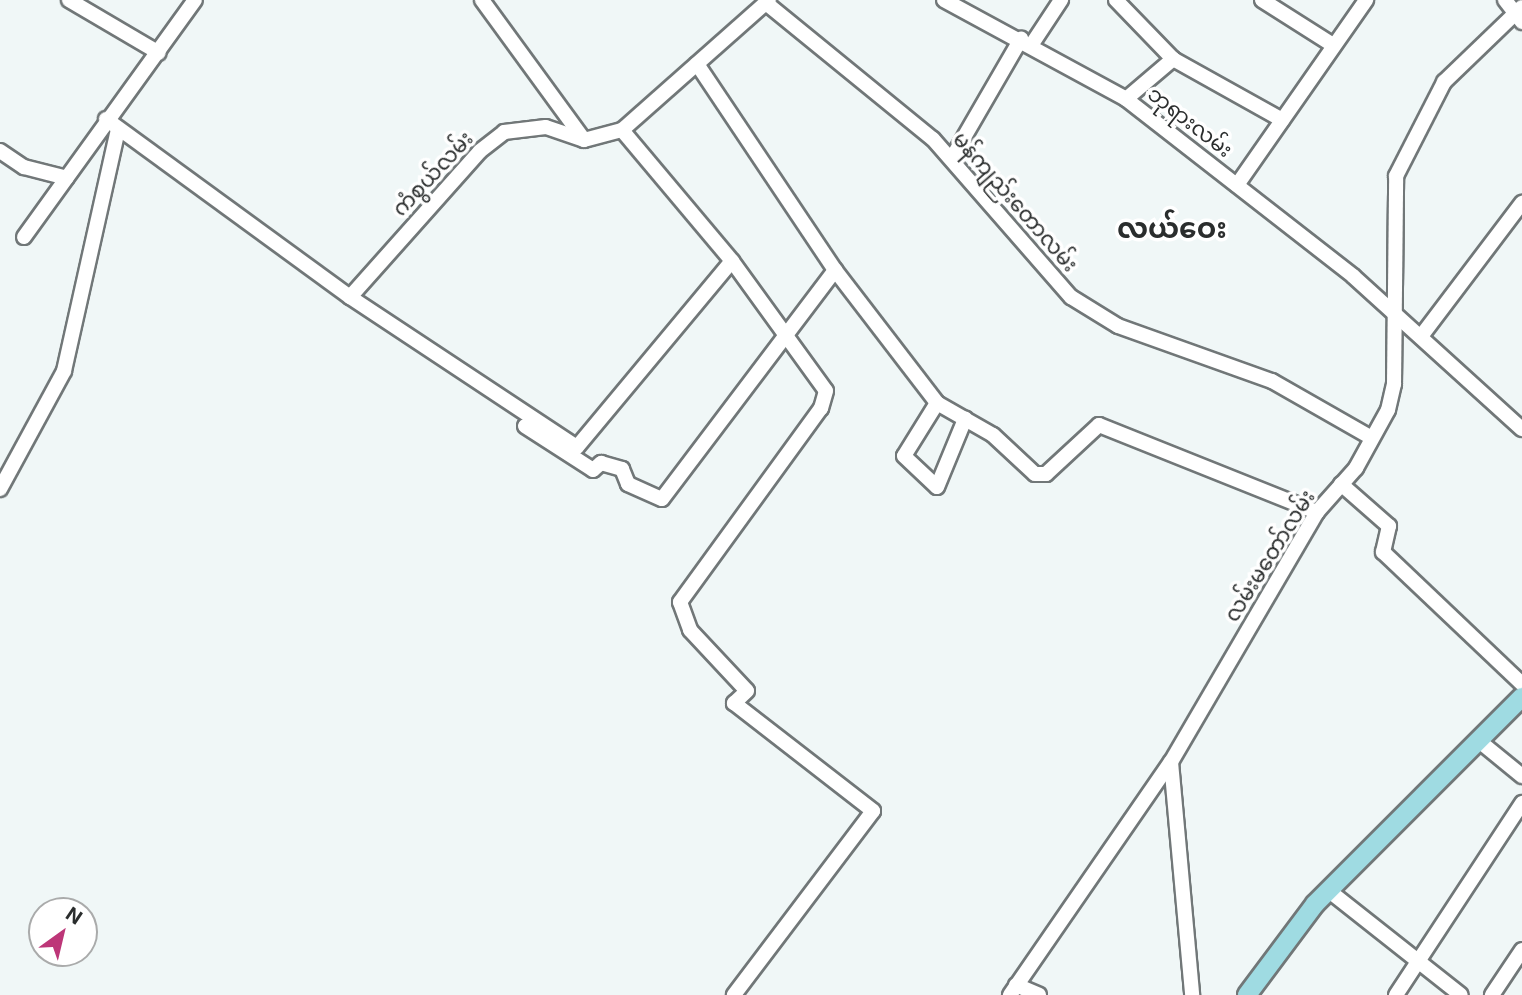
<!DOCTYPE html>
<meta charset="utf-8">
<style>
body{margin:0}
#map{position:relative;width:1522px;height:995px;overflow:hidden;background:#f0f7f7;font-family:Inter,"Noto Sans Myanmar",sans-serif}
div>[style]{position:absolute}
[style*='--x']{left:calc(var(--x)*1px);top:calc(var(--y)*1px);width:calc(var(--w)*1px);rotate:calc(var(--a)*1deg)}
.roads{filter:drop-shadow(2px 0 #717778) drop-shadow(-2px 0 #717778) drop-shadow(0 2px #717778) drop-shadow(0 -2px #717778)}
.minor>*{height:14px;margin:-7px;padding:0 7px;transform-origin:7px;border-radius:7px;background:#fff}
.major>*{height:18px;margin:-9px;padding:0 9px;transform-origin:9px;border-radius:9px;background:#9fdbe2}
span{translate:-50% -50%;white-space:nowrap;text-align:center;line-height:1.15;-webkit-text-stroke:7px #fff;paint-order:stroke}
.street-label{font-size:21px;color:#2a2d2d}
.district-label{font-size:28px;color:#2a2d2d;font-weight:700}
.north{position:absolute;left:28px;top:897px;width:70px;height:70px;box-sizing:border-box;background:#fff;border:2px solid #aaabab;border-radius:50%;rotate:34deg;font-size:19px;font-weight:700;line-height:28px;text-align:center;color:#2a2d2d}
.north::after{content:'';display:block;margin:auto;width:24px;height:32px;background:#bd3678;clip-path:polygon(50% 0,100% 100%,50% 72%,0 100%)}
</style>
<div id="map">
<div class="roads">
<div class="minor">
<div style="--x:69;--y:0;--w:104;--a:30.5"></div>
<div style="--x:482;--y:0;--w:173;--a:53.9"></div>
<div style="--x:944;--y:0;--w:207;--a:28.5"></div>
<div style="--x:1126;--y:99;--w:288;--a:37.9"></div>
<div style="--x:1353;--y:276;--w:228;--a:42.2"></div>
<div style="--x:1116;--y:0;--w:82;--a:46"></div>
<div style="--x:1173;--y:59;--w:125;--a:29.2"></div>
<div style="--x:1262;--y:0;--w:84;--a:32.4"></div>
<div style="--x:1505;--y:0;--w:28;--a:52"></div>
<div style="--x:766;--y:3;--w:215;--a:39.2"></div>
<div style="--x:933;--y:139;--w:210;--a:48.9"></div>
<div style="--x:1071;--y:297;--w:55;--a:31.7"></div>
<div style="--x:1118;--y:326;--w:164;--a:19.7"></div>
<div style="--x:1272;--y:381;--w:115;--a:29.7"></div>
<div style="--x:1032;--y:44;--w:53;--a:-56.6"></div>
<div style="--x:697;--y:64;--w:248;--a:56.2"></div>
<div style="--x:835;--y:270;--w:168;--a:52.5"></div>
<div style="--x:937;--y:403;--w:64;--a:29.7"></div>
<div style="--x:993;--y:435;--w:57;--a:42.9"></div>
<div style="--x:1035;--y:474;--w:11;--a:0"></div>
<div style="--x:1046;--y:474;--w:72;--a:-42.8"></div>
<div style="--x:1099;--y:425;--w:235;--a:21.8"></div>
<div style="--x:1126;--y:99;--w:62;--a:-40.4"></div>
<div style="--x:106;--y:119;--w:302;--a:36.1"></div>
<div style="--x:350;--y:297;--w:272;--a:33.5"></div>
<div style="--x:577;--y:447;--w:242;--a:-50.2"></div>
<div style="--x:622;--y:130;--w:171;--a:50"></div>
<div style="--x:732;--y:261;--w:160;--a:54.1"></div>
<div style="--x:826;--y:391;--w:18;--a:106"></div>
<div style="--x:821;--y:408;--w:240;--a:126"></div>
<div style="--x:680;--y:602;--w:30;--a:70"></div>
<div style="--x:690;--y:630;--w:83;--a:46.9"></div>
<div style="--x:747;--y:691;--w:18;--a:137"></div>
<div style="--x:734;--y:703;--w:176;--a:37.8"></div>
<div style="--x:873;--y:811;--w:231;--a:127.1"></div>
<div style="--x:0;--y:151;--w:29;--a:34"></div>
<div style="--x:24;--y:167;--w:44;--a:14.3"></div>
<div style="--x:952;--y:158;--w:138;--a:-59.9"></div>
<div style="--x:1237;--y:185;--w:226;--a:-55.1"></div>
<div style="--x:24;--y:237;--w:292;--a:-54.2"></div>
<div style="--x:350;--y:297;--w:195;--a:-48.3"></div>
<div style="--x:480;--y:151;--w:31;--a:-38"></div>
<div style="--x:504;--y:132;--w:42;--a:-6.8"></div>
<div style="--x:546;--y:127;--w:40;--a:18.9"></div>
<div style="--x:584;--y:140;--w:39;--a:-15"></div>
<div style="--x:622;--y:130;--w:196;--a:-41.5"></div>
<div style="--x:1422;--y:335;--w:166;--a:-52.9"></div>
<div style="--x:937;--y:403;--w:62;--a:121.9"></div>
<div style="--x:904;--y:456;--w:45;--a:43.2"></div>
<div style="--x:937;--y:487;--w:74;--a:-67.6"></div>
<div style="--x:525;--y:426;--w:81;--a:32.9"></div>
<div style="--x:593;--y:470;--w:11;--a:-41"></div>
<div style="--x:601;--y:463;--w:22;--a:16"></div>
<div style="--x:622;--y:469;--w:16;--a:68"></div>
<div style="--x:628;--y:484;--w:37;--a:24"></div>
<div style="--x:662;--y:499;--w:287;--a:-52.9"></div>
<div style="--x:1341;--y:484;--w:64;--a:41.2"></div>
<div style="--x:1389;--y:526;--w:27;--a:103"></div>
<div style="--x:1383;--y:552;--w:192;--a:43.5"></div>
<div style="--x:0;--y:489;--w:134;--a:-61.5"></div>
<div style="--x:64;--y:371;--w:248;--a:-77.4"></div>
<div style="--x:1478;--y:740;--w:57;--a:39.3"></div>
<div style="--x:1171;--y:762;--w:234;--a:84.8"></div>
<div style="--x:1328;--y:890;--w:169;--a:38.3"></div>
<div style="--x:1016;--y:985;--w:25;--a:23"></div>
<div style="--x:1010;--y:995;--w:283;--a:-55.4"></div>
<div style="--x:1171;--y:762;--w:290;--a:-59.7"></div>
<div style="--x:1317;--y:512;--w:59;--a:-48.4"></div>
<div style="--x:1356;--y:468;--w:66;--a:-61.1"></div>
<div style="--x:1388;--y:410;--w:27;--a:-77"></div>
<div style="--x:1394;--y:384;--w:208;--a:-89.4"></div>
<div style="--x:1396;--y:176;--w:106;--a:-62.9"></div>
<div style="--x:1444;--y:82;--w:108;--a:-43.9"></div>
<div style="--x:1396;--y:995;--w:230;--a:-56.7"></div>
<div style="--x:1492;--y:995;--w:54;--a:-56.3"></div>
</div>
<div class="major">
<div style="--x:1247;--y:995;--w:114;--a:-53.2"></div>
<div style="--x:1315;--y:904;--w:293;--a:-45"></div>
</div>
</div>
<div class="street-label">
<span style="left:1190px;top:122px;rotate:38deg">ဘုရားလမ်း</span>
<span style="left:433px;top:174px;rotate:-47deg">ကံစွယ်လမ်း</span>
<span style="left:1015px;top:202px;rotate:49deg">မန်ကျည်းတောလမ်း</span>
<span style="left:1270px;top:556px;rotate:-58deg">လမ်းမတော်လမ်း</span>
</div>
<div class="district-label">
<span style="left:1172px;top:228px">လယ်ဝေး</span>
</div>
<div class="north">N</div>
</div>
